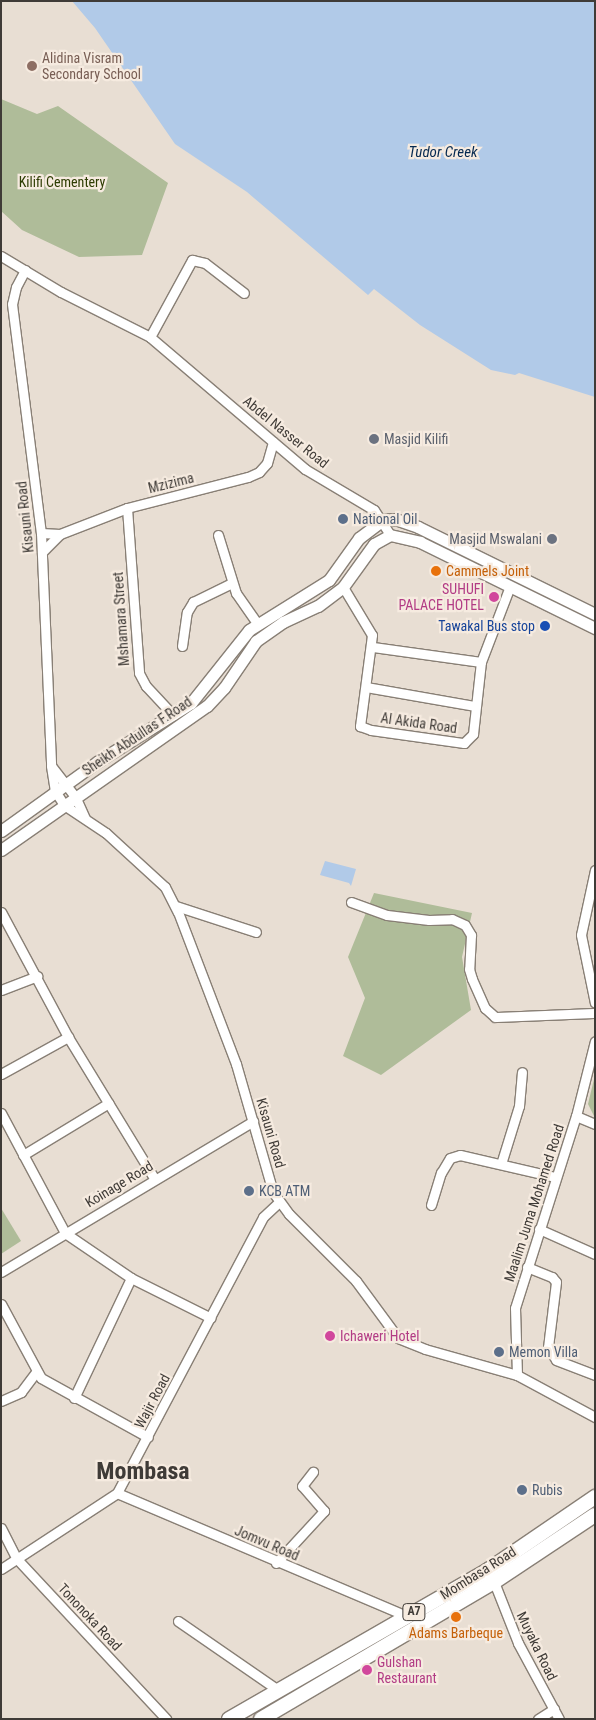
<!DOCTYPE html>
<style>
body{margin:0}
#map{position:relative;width:596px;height:1720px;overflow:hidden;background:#e8ded3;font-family:"Roboto Condensed",sans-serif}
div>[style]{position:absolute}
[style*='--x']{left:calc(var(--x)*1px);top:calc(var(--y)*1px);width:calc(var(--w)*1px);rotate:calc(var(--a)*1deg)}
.green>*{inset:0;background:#afbc99}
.water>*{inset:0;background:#b1cae8}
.roads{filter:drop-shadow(1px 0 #887f75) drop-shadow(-1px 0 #887f75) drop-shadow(0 1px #887f75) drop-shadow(0 -1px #887f75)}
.minor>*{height:9px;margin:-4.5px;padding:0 4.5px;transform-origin:4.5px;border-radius:4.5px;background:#fff}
.major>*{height:11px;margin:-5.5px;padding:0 5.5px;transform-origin:5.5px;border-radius:5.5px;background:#fff}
.highway>*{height:14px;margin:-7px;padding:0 7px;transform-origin:7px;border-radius:7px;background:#fff}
.dots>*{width:14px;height:14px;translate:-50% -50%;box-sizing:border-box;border:2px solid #f6ebe0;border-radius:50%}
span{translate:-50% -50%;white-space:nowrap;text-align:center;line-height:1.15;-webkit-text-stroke:4.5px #f6ebe0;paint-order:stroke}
.shield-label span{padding:1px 4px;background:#f6ebe0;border:1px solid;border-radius:4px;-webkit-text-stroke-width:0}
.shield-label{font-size:12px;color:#3f3b37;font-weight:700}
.education-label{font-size:14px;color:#785e54}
.left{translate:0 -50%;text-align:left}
.park-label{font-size:14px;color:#2e3d03}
.street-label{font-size:14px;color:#3f3b37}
.worship-label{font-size:14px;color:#5b616d}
.right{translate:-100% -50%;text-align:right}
.service-label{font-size:14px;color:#4e5e75}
.food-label{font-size:14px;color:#c56008}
.hotel-label{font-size:14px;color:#b23c85}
.transit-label{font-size:14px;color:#164399}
.water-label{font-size:15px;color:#052950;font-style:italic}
.town-label{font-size:24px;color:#3f3b37;font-weight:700}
.frame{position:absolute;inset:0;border:2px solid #3f3b37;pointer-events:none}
</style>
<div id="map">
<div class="green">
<div style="clip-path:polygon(1px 99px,37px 114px,58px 106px,168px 183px,142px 255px,79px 257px,22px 230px,1px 211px)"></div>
<div style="clip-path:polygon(374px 893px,472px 913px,462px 957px,471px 1010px,381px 1075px,343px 1056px,365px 998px,348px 957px)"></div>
<div style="clip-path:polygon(595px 1075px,595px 1118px,588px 1104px)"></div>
<div style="clip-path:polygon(1px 1208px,21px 1241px,1px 1254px)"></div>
</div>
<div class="water">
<div style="clip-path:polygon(72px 1px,595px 1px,595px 397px,519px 373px,515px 375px,491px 370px,420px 325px,374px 289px,368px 295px,247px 192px,175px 144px,95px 28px)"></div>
<div style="clip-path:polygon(325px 861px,356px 869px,351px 886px,349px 883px,320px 875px)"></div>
</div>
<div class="roads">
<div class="minor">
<div style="--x:1;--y:256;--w:70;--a:31"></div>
<div style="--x:61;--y:292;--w:100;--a:26.8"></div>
<div style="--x:150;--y:337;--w:204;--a:40.4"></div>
<div style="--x:305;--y:469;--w:80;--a:30.7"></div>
<div style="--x:374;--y:510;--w:30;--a:57"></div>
<div style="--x:25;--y:270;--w:19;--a:118"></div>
<div style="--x:16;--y:287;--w:17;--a:103"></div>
<div style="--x:12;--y:304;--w:231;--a:82.8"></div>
<div style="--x:41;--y:533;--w:233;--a:87.5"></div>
<div style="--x:51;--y:766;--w:25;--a:81"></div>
<div style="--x:55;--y:791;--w:17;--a:57"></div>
<div style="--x:64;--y:805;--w:50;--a:33.7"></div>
<div style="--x:106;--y:833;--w:80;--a:42.5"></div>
<div style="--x:165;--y:887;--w:28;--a:63"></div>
<div style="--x:178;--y:912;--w:163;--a:69.1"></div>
<div style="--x:236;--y:1064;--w:133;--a:73.9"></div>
<div style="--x:273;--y:1192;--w:27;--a:54"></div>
<div style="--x:289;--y:1214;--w:95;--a:45"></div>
<div style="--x:356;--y:1281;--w:71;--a:53.6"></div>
<div style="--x:398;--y:1338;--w:29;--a:22"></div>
<div style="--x:425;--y:1349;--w:96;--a:15.8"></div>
<div style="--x:517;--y:1375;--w:89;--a:28.3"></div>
<div style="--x:150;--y:337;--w:88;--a:-61.4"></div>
<div style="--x:192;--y:260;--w:13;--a:13"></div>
<div style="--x:205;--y:263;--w:49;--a:37.6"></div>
<div style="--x:127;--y:508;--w:165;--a:85.8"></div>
<div style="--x:139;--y:673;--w:15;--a:62"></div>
<div style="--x:146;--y:686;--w:40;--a:47"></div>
<div style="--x:41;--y:533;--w:19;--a:3"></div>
<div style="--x:60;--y:534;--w:72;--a:-21.2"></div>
<div style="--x:127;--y:508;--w:125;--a:-14.4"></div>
<div style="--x:248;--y:477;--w:12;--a:-24"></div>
<div style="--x:259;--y:472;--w:12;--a:-48"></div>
<div style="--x:267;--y:463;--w:22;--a:-74"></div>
<div style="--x:218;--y:535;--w:61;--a:72.8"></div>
<div style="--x:236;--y:593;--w:37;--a:55"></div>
<div style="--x:42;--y:552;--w:25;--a:-45"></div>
<div style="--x:343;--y:587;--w:56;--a:58.9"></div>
<div style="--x:372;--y:635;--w:92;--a:97.5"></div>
<div style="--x:360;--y:726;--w:12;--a:20"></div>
<div style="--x:371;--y:730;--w:94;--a:8"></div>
<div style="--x:464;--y:743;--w:13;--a:-45"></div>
<div style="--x:473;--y:734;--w:72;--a:-83.7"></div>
<div style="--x:481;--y:662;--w:81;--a:-69.1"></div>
<div style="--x:182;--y:646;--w:34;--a:-82"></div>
<div style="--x:187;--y:612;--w:12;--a:-59"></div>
<div style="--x:193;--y:602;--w:43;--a:-26"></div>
<div style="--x:373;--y:647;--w:109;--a:7.9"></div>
<div style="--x:366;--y:687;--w:111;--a:9.9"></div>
<div style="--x:52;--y:767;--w:37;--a:52"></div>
<div style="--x:75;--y:796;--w:24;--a:66"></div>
<div style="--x:595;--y:870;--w:66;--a:102.2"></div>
<div style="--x:581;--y:935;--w:69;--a:78.4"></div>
<div style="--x:351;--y:902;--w:38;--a:20"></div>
<div style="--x:387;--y:915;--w:42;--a:6.8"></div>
<div style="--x:429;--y:920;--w:23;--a:-2"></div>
<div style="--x:452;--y:919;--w:14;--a:25"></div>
<div style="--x:465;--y:925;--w:12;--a:59"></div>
<div style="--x:471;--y:935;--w:34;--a:93"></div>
<div style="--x:469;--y:969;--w:10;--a:73"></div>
<div style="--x:472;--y:979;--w:32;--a:66"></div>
<div style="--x:485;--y:1008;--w:13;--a:42"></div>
<div style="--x:495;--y:1017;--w:100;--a:-2.3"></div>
<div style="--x:176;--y:906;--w:84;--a:18"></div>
<div style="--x:1;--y:912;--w:142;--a:61.8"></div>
<div style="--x:68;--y:1037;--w:165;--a:58.6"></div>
<div style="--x:1;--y:990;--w:39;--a:-21"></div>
<div style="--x:1;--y:1074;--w:77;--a:-28.9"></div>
<div style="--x:1;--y:1113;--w:136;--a:61.9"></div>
<div style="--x:65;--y:1233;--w:80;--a:34.3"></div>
<div style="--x:131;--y:1278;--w:89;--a:26.6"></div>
<div style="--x:576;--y:1116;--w:21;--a:23"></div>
<div style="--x:23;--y:1155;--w:100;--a:-31.2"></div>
<div style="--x:501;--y:1164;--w:61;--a:-72.8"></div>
<div style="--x:519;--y:1106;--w:34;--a:-85"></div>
<div style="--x:431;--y:1205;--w:34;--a:-73"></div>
<div style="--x:441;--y:1173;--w:17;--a:-59"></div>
<div style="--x:450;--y:1158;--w:10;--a:-17"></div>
<div style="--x:460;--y:1155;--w:98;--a:13"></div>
<div style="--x:539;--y:1229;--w:61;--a:24.1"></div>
<div style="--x:527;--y:1267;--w:27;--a:22"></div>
<div style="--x:552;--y:1277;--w:6;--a:51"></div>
<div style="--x:556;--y:1282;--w:65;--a:97"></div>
<div style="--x:548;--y:1347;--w:15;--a:58"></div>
<div style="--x:556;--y:1360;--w:42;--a:21"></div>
<div style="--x:1;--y:1272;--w:294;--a:-30.9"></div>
<div style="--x:1;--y:1304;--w:84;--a:61.6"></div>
<div style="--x:41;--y:1378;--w:122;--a:28.9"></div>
<div style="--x:517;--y:1375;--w:67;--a:-91.7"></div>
<div style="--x:515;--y:1308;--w:201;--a:-72.4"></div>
<div style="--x:576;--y:1116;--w:77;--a:-75.8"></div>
<div style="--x:74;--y:1398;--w:133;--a:-64.6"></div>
<div style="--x:1;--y:1401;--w:22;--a:-24"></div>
<div style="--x:21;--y:1392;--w:25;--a:-53"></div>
<div style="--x:117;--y:1493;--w:315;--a:23"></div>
<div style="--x:1;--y:1528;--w:35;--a:63"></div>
<div style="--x:17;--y:1559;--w:219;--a:47"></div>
<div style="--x:276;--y:1563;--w:71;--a:-47.3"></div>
<div style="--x:324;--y:1511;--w:33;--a:-131"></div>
<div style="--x:302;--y:1486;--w:18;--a:-52"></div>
<div style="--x:1;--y:1569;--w:139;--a:-33.2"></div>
<div style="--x:117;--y:1493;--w:312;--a:-62.1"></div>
<div style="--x:263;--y:1217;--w:22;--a:-43"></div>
<div style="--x:494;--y:1582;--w:66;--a:68.5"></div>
<div style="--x:518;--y:1643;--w:86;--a:61.7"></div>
<div style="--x:178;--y:1621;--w:121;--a:34.6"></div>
<div style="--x:538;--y:1719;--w:19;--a:-32"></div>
</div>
<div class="major">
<div style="--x:1;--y:831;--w:118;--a:-35.7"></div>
<div style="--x:97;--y:762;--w:111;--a:-32.1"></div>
<div style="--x:191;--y:703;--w:93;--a:-51.5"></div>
<div style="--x:249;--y:630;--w:94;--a:-32"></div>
<div style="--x:329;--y:580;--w:52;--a:-54.5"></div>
<div style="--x:359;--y:538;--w:30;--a:-37"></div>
<div style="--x:383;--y:520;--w:12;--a:-5"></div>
<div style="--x:395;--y:519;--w:24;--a:19"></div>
<div style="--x:418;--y:527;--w:197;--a:26.2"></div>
<div style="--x:1;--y:850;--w:251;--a:-35"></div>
<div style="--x:207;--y:706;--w:25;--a:-47"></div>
<div style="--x:224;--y:688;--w:57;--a:-55.8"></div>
<div style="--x:256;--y:641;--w:33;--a:-35"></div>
<div style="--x:283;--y:622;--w:38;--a:-25"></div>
<div style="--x:318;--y:606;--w:31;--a:-37"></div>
<div style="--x:343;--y:587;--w:53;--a:-54.2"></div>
<div style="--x:374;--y:544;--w:18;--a:-29"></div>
<div style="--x:390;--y:535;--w:31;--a:13"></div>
<div style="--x:420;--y:542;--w:195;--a:26.2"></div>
</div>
<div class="highway">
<div style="--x:229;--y:1719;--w:299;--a:-29.9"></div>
<div style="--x:488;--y:1570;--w:130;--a:-34.3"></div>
<div style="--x:261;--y:1719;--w:270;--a:-30.5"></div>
<div style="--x:494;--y:1582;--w:121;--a:-33.6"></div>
</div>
</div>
<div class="dots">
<div style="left:32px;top:66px;background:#8d6e63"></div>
<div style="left:374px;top:439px;background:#6b7280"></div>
<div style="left:343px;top:519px;background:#5c6f8a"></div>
<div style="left:552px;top:539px;background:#6b7280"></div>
<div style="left:436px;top:571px;background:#e8710a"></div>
<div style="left:494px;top:597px;background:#d1479c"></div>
<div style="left:545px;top:626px;background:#1a4fb4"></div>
<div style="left:249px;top:1191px;background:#5c6f8a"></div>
<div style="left:330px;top:1336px;background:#d1479c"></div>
<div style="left:499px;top:1352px;background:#5c6f8a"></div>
<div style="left:522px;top:1490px;background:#5c6f8a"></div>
<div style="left:456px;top:1617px;background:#e8710a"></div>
<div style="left:367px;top:1670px;background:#d1479c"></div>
</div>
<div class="shield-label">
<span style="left:414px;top:1612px">A7</span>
</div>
<div class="education-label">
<span class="left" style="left:42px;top:66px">Alidina Visram<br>Secondary School</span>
</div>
<div class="park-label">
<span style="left:62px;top:182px">Kilifi Cementery</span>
</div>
<div class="street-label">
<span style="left:286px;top:432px;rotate:39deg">Abdel Nasser Road</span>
<span style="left:171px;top:483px;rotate:-14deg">Mzizima</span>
<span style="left:25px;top:517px;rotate:-96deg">Kisauni Road</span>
<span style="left:121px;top:619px;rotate:-94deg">Mshamara Street</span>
<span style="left:419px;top:723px;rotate:8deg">Al Akida Road</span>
<span style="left:137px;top:736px;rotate:-34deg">Sheikh Abdullas F.Road</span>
<span style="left:271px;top:1133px;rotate:74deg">Kisauni Road</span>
<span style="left:119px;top:1184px;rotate:-31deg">Koinage Road</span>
<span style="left:534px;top:1203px;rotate:-72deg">Maalim Juma Mohamed Road</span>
<span style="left:152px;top:1401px;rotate:-62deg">Wajir Road</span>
<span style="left:267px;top:1543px;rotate:23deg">Jomvu Road</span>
<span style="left:478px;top:1573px;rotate:-32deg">Mombasa Road</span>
<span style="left:90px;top:1617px;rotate:47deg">Tononoka Road</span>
<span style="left:537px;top:1646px;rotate:64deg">Muyaka Road</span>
</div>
<div class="worship-label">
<span class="left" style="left:384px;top:439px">Masjid Kilifi</span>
<span class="right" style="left:542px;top:539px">Masjid Mswalani</span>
</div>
<div class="service-label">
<span class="left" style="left:353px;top:519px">National Oil</span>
<span class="left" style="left:259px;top:1191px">KCB ATM</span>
<span class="left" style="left:509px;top:1352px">Memon Villa</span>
<span class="left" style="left:532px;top:1490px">Rubis</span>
</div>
<div class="food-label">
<span class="left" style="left:446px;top:571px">Cammels Joint</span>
<span style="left:456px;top:1633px">Adams Barbeque</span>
</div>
<div class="hotel-label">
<span class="right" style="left:484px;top:597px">SUHUFI<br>PALACE HOTEL</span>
<span class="left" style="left:340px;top:1336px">Ichaweri Hotel</span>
<span class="left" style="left:377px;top:1670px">Gulshan<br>Restaurant</span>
</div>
<div class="transit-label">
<span class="right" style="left:535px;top:626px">Tawakal Bus stop</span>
</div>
<div class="water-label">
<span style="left:443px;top:153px">Tudor Creek</span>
</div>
<div class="town-label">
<span style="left:143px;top:1472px">Mombasa</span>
</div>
<div class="frame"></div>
</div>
